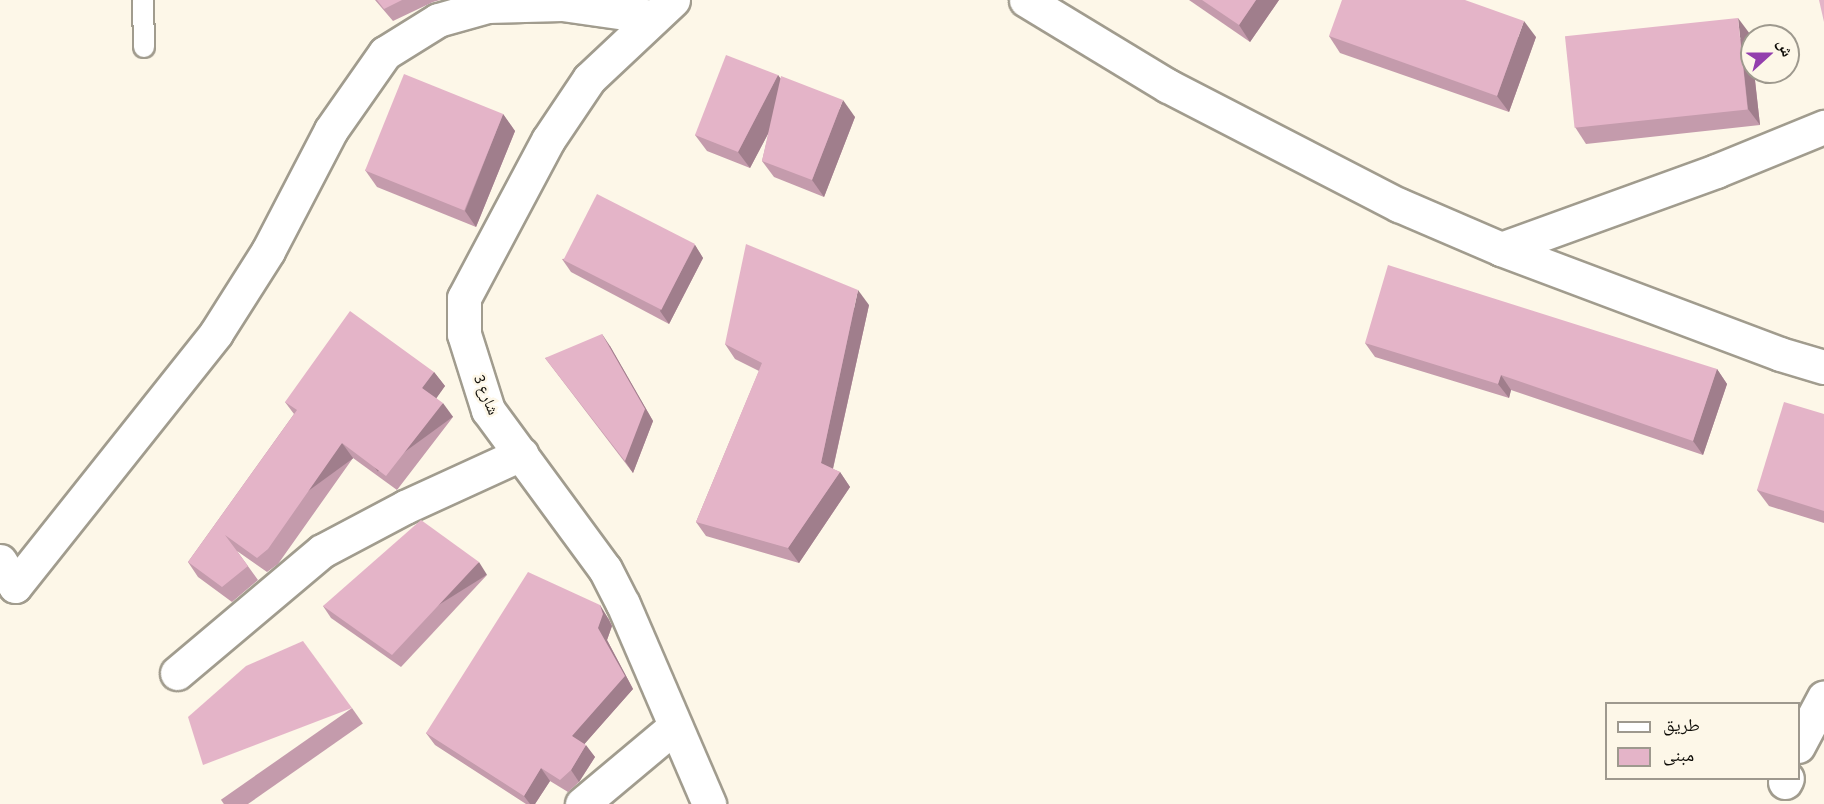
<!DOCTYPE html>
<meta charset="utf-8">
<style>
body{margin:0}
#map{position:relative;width:1824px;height:804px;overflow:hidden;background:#fdf7e8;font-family:"Source Sans 3","Noto Naskh Arabic",sans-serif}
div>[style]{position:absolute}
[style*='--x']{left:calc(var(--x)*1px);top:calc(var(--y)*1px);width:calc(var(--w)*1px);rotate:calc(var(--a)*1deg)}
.roads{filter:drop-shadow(2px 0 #a19c8e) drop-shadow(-2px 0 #a19c8e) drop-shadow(0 2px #a19c8e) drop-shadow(0 -2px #a19c8e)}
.lane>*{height:20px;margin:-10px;padding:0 10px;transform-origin:10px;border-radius:10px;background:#fff}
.street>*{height:33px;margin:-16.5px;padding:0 16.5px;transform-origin:16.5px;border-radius:16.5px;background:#fff}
.secondary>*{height:33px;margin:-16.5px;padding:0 16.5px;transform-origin:16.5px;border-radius:16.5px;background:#fff}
.wall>*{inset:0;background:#c49bac;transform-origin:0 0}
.shaded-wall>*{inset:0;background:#a07e8c;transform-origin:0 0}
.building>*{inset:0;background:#e4b4c8;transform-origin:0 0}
span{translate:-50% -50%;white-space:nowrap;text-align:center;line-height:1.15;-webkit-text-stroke:5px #fdf7e8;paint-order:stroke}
.street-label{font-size:16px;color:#0f0d08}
.legend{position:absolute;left:1605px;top:702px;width:195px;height:78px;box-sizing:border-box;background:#fdf7e8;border:2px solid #9e998e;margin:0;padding:8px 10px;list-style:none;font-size:18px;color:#0f0d08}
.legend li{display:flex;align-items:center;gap:12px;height:30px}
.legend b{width:30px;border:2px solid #9e998e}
.north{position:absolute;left:1740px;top:24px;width:60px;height:60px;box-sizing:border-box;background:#fdf7e8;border:2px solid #9e998e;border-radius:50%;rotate:69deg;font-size:16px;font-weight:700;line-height:24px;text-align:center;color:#0f0d08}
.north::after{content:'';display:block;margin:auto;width:21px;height:27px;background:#933fad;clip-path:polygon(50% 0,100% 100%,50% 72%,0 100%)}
</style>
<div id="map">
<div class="roads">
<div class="lane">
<div style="--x:143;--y:0;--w:47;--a:88.8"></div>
</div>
<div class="street">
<div style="--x:1026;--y:0;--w:166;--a:31.2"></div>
<div style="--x:1168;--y:86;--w:260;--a:27.3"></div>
<div style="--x:1399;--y:205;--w:111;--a:23.3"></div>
<div style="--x:1501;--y:249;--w:298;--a:20.6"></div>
<div style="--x:1780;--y:354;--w:46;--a:16.5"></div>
<div style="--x:1501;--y:249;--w:229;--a:-19.9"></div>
<div style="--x:1716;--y:171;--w:117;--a:-22.2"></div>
<div style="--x:0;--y:561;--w:29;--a:59"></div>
<div style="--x:15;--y:586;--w:323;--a:-51.5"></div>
<div style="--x:216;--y:333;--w:97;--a:-57.6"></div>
<div style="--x:268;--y:251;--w:136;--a:-62.5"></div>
<div style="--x:331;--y:130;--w:94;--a:-55"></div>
<div style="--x:385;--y:53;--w:62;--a:-31.9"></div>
<div style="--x:438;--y:20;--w:51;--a:-15.9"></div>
<div style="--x:487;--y:6;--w:75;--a:-1.5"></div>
<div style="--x:562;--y:4;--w:92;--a:8.1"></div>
<div style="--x:177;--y:673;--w:189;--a:-40.1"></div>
<div style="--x:322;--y:551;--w:94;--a:-27.9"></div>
<div style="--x:405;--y:507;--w:128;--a:-24.6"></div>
<div style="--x:1798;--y:746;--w:55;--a:-62"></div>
<div style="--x:1785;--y:782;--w:4;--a:-63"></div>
<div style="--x:582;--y:804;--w:120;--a:-39.9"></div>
</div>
<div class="secondary">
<div style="--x:673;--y:0;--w:115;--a:136.8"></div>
<div style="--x:589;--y:79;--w:73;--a:123.9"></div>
<div style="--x:548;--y:140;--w:179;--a:118"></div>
<div style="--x:464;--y:298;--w:36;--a:90"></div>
<div style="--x:464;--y:334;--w:80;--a:72.5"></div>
<div style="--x:488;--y:410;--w:197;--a:53.7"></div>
<div style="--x:605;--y:569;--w:39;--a:63"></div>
<div style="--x:623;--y:604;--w:218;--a:66.7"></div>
</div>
</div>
<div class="wall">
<div style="clip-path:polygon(375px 0,440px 0,433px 2px,393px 21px)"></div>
<div style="clip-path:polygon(1189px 0,1279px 0,1250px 42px)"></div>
<div style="clip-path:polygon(1750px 34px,1760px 125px,1586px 144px,1575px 127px)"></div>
<div style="clip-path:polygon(1329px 36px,1536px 37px,1509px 112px,1340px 53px)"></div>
<div style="clip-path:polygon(778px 75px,780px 78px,855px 117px,824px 197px,774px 177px,762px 161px,769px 132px,750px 168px,707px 151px,695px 135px)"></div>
<div style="clip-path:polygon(503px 114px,515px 131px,476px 227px,377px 187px,365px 170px)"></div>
<div style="clip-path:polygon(695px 245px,703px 258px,669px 324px,571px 272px,562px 259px)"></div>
<div style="clip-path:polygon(869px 305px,833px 469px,840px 472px,850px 487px,799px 563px,706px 536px,696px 522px,759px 371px,735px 359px,725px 344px)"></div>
<div style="clip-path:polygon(1365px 343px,1717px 369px,1727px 384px,1703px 455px,1511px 390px,1509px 398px,1375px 357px)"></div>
<div style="clip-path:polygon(610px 346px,653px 421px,633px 473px,545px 358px)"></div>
<div style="clip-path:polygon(434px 372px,445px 386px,436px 398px,453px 417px,397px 490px,353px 458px,278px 564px,267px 572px,237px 551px,258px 580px,232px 602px,198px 577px,188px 562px,294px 414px,285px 402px)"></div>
<div style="clip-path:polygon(1824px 414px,1824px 523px,1769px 506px,1757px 490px)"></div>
<div style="clip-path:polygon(487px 575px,401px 667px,331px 618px,323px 606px)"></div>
<div style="clip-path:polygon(608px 618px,612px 626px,607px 640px,633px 689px,584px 744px,595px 757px,579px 782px,568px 792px,550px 781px,535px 804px,526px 804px,435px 745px,426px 733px)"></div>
<div style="left:352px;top:708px;width:19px;height:160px;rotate:55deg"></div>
</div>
<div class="shaded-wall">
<div style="clip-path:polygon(1256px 0,1279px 0,1250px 42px,1239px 25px)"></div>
<div style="clip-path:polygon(1738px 18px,1750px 34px,1752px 55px,1752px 72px,1754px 72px,1760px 125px,1748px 109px)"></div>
<div style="clip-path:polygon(1524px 21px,1536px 37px,1509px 112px,1497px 96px)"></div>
<div style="clip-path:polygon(778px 75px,790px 92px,750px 168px,738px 152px)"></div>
<div style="clip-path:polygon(843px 100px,855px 117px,824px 197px,812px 180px)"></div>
<div style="clip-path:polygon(503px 114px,515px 131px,476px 227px,465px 211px)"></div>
<div style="clip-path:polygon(695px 245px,703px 258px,669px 324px,660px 311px)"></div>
<div style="clip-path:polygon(858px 290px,869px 305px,831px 477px,821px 463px)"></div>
<div style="clip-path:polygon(602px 334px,610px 346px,653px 421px,633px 473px,625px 461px)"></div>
<div style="clip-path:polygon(1717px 369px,1727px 384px,1703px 455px,1693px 441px)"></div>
<div style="clip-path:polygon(434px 372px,445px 386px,433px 403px,422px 388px)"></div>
<div style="clip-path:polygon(1501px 375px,1511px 390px,1509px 398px,1498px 384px)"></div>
<div style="left:443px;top:403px;width:17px;height:93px;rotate:54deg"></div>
<div style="left:342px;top:443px;width:19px;height:129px;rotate:54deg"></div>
<div style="clip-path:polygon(840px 472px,850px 487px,799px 563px,788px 548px)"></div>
<div style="left:479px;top:562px;width:15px;height:127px;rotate:58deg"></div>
<div style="clip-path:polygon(600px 605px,608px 618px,612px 626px,607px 640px,633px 689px,581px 748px,572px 736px,598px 628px)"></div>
<div style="clip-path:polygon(586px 745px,595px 757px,579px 782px,571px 770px)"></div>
<div style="clip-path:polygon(541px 768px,550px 781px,535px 804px,530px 804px,524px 796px)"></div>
</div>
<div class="building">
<div style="clip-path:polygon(377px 0,402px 0,384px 9px)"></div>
<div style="clip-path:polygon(1202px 0,1256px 0,1239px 25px)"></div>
<div style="clip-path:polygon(1342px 0,1465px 0,1524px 21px,1497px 96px,1329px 36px)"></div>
<div style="clip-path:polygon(1819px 0,1824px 0,1824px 22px)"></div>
<div style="left:1738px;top:18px;width:92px;height:174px;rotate:84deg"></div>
<div style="clip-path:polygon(726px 55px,778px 75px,738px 152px,695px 135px)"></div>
<div style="left:404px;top:74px;width:107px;height:104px;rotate:22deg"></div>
<div style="clip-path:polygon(781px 76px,843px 100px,812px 180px,762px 161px)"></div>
<div style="left:597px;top:194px;width:110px;height:74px;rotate:27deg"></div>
<div style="clip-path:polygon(746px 244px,858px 290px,821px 463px,840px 472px,788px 548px,696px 522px,762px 363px,725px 344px)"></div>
<div style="clip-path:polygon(1388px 265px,1717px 369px,1693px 441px,1501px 375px,1498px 384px,1365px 343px)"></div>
<div style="clip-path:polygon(350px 311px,434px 372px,422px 388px,443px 403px,386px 476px,342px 443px,268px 549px,257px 558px,225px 535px,248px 566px,222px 587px,188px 562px,297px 410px,285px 402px)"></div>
<div style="clip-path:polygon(602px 334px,645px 409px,625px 461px,545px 358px)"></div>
<div style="clip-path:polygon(1784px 402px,1824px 414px,1824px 511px,1757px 490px)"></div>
<div style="clip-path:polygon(421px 520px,479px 562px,392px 655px,323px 606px)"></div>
<div style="clip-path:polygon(528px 572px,600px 605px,603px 614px,598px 628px,625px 676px,572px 736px,586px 745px,571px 770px,560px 780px,541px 768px,524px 796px,426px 733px)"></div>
<div style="clip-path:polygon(303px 641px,352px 708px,203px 765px,188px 717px,246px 666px)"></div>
</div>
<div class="street-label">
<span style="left:486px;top:395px;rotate:68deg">شارع 3</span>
</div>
<ul class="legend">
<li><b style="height:8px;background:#fff"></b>طريق</li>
<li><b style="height:16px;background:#e4b4c8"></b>مبنى</li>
</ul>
<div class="north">ش</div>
</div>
